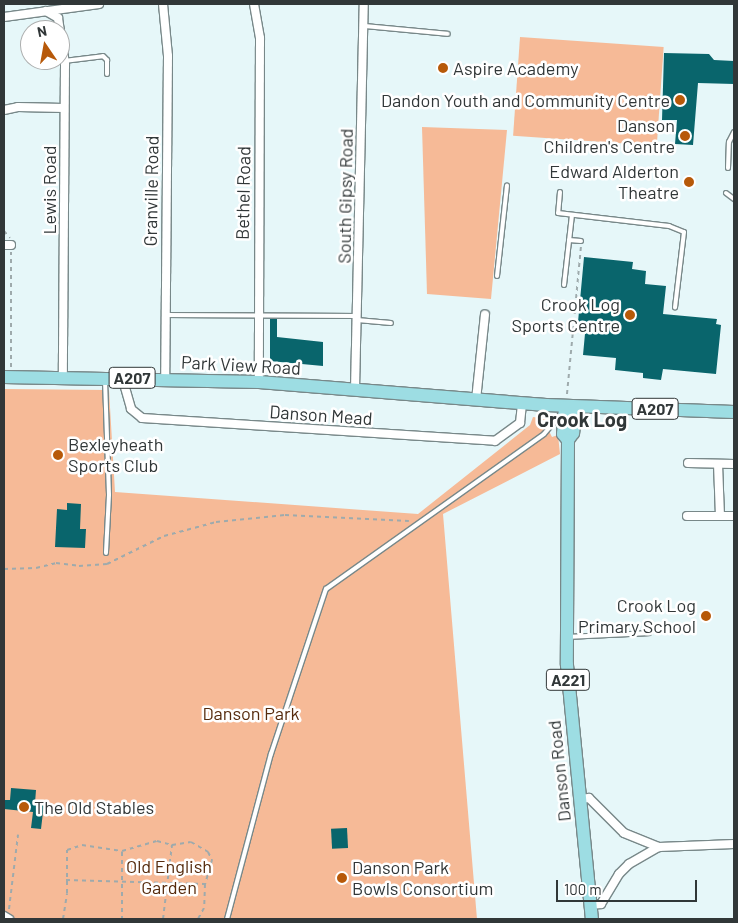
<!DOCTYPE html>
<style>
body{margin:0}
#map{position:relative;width:738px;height:923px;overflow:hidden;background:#e6f7f9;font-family:Barlow,sans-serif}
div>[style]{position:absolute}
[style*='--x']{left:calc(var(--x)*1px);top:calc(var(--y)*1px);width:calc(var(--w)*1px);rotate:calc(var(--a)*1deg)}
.green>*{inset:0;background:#f6ba97;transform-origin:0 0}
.building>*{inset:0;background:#09656c;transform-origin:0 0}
.path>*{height:2px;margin-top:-1px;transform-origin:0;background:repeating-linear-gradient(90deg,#9eaaac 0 4px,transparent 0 8px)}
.roads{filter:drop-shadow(1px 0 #788889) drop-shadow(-1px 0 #788889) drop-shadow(0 1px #788889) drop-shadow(0 -1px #788889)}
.lane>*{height:4px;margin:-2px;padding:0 2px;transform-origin:2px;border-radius:2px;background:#fff}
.street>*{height:8px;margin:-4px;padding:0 4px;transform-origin:4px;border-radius:4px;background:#fff}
.primary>*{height:12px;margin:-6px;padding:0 6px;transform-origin:6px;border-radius:6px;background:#9ddde3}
.dots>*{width:14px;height:14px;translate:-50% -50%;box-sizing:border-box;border:2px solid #fff;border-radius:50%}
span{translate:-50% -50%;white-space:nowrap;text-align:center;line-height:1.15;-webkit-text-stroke:5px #fff;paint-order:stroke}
.shield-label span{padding:1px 4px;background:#fff;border:1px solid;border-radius:4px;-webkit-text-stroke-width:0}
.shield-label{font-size:16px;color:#313738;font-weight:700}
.poi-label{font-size:18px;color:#313738}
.left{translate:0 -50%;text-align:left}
.right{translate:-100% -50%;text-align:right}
.street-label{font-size:18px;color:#313738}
.park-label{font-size:18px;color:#562b0d}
.quarter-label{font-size:20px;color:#313738;font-weight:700}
.frame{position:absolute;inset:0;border:5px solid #313738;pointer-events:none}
.north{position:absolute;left:20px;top:20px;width:50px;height:50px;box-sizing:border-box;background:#fff;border:1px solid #adafaf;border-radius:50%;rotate:348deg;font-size:14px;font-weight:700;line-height:20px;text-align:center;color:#313738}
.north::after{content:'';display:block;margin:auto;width:18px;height:22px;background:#b75909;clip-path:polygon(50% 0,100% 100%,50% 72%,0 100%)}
.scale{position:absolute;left:556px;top:880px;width:141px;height:22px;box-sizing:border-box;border:2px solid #313738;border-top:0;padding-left:6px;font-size:15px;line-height:18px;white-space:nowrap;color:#313738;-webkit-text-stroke:4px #fff;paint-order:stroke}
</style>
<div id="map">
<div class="green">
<div style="left:520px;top:37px;width:144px;height:99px;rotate:4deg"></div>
<div style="clip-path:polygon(422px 127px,507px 130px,491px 299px,427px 294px)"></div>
<div style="clip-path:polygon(4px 389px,109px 390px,115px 492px,418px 514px,530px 425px,533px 417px,547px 419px,546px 425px,552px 437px,558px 435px,560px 454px,443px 514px,477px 919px,4px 919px)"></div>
</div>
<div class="building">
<div style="clip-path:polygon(664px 53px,709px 54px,714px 60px,734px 61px,734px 84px,698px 83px,693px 145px,675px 144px,677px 120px,662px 120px)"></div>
<div style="clip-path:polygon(584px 257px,633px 262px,632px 269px,646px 271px,645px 284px,666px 286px,663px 314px,717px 319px,716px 324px,721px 325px,716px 374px,663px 369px,661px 380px,643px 378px,643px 373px,615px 370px,616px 358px,583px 355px,586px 323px,578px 322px)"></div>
<div style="clip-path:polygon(270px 319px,277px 319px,277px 337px,323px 342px,323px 366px,270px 361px)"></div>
<div style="clip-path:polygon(67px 503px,81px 504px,80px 529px,86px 529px,85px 548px,55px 547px,57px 509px,67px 510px)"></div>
<div style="clip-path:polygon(11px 788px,36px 790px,35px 803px,44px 804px,41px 829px,31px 828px,33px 812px,4px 809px,4px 800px,10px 800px)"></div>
<div style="left:347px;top:828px;width:20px;height:16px;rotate:87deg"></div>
</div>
<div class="path">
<div style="--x:4;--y:231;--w:9;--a:49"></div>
<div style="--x:11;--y:367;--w:115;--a:-90"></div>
<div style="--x:567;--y:394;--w:148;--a:-84.6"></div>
<div style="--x:4;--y:569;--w:32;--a:-2"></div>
<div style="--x:36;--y:568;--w:21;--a:-14"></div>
<div style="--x:56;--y:563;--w:23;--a:7"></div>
<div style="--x:79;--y:566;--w:28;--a:-4"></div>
<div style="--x:107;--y:564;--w:64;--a:-26.2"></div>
<div style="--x:164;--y:536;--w:54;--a:-15.1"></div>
<div style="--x:216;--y:522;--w:69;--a:-5.8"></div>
<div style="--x:285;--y:515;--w:124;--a:2.8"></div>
<div style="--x:122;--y:852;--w:67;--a:90"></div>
<div style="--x:66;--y:880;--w:139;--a:1.6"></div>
<div style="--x:9;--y:909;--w:75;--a:-83.1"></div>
<div style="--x:63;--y:919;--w:26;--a:-81"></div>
<div style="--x:67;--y:893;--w:43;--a:-90"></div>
<div style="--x:67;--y:850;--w:16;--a:-18"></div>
<div style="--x:82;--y:845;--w:40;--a:8.5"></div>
<div style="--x:122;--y:851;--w:36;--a:-16"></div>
<div style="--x:157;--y:841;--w:16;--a:15"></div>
<div style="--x:172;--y:845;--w:19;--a:-9"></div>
<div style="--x:191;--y:842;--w:20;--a:30"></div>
<div style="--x:208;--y:852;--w:9;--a:63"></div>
<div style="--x:212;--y:860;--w:25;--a:106"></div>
<div style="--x:205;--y:884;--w:24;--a:92"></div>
<div style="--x:204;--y:908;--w:13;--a:119"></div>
<div style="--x:163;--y:919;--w:75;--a:-83.1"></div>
</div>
<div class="roads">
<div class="lane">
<div style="--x:364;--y:26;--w:84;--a:5.4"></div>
<div style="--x:64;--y:61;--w:39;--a:-7"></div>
<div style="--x:103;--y:56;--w:6;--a:45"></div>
<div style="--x:107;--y:60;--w:14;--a:90"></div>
<div style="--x:728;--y:168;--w:26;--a:-88"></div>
<div style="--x:729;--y:142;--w:11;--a:-63"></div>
<div style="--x:560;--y:192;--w:21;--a:95"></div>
<div style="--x:558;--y:213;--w:112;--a:6.7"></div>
<div style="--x:669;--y:226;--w:16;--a:22"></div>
<div style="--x:684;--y:232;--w:76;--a:96.8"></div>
<div style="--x:726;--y:193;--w:10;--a:37"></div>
<div style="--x:569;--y:240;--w:12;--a:5"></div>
<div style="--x:497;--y:276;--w:91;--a:-83.7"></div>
<div style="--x:564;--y:285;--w:70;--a:-83.5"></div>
<div style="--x:165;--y:315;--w:193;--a:0.3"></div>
<div style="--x:357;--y:320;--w:34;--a:5"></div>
<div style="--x:105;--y:380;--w:115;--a:88"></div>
<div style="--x:109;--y:495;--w:58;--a:93"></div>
<div style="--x:568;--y:637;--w:81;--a:-2.8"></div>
<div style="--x:227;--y:919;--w:171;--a:-75.1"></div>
<div style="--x:271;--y:754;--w:174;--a:-71.6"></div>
<div style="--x:326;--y:589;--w:267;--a:-35.4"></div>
<div style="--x:544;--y:434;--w:25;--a:-50"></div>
</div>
<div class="street">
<div style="--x:163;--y:4;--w:52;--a:84.5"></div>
<div style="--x:168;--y:56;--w:323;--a:90.5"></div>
<div style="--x:254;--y:4;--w:35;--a:80"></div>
<div style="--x:260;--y:38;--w:344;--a:90.2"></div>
<div style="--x:46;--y:11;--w:14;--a:30"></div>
<div style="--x:58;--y:18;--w:47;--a:81.3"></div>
<div style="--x:65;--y:64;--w:313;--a:90.4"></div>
<div style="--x:4;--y:17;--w:96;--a:-7.8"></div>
<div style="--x:4;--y:110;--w:14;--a:-12"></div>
<div style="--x:18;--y:107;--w:46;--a:1.2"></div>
<div style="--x:4;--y:245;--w:7;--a:0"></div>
<div style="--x:122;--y:377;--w:33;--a:74"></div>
<div style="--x:131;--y:409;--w:14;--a:39"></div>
<div style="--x:142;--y:418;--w:354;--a:3.7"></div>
<div style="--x:495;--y:441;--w:31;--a:-36"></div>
<div style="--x:520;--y:423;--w:19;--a:-84"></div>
<div style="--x:355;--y:389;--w:385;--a:-88.7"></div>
<div style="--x:476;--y:400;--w:86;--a:-84"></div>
<div style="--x:688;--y:463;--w:46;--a:1.2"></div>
<div style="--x:718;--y:464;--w:52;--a:87.8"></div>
<div style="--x:720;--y:516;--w:14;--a:0"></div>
<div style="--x:687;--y:516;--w:33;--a:0"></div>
<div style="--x:579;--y:799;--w:10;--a:-6"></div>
<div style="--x:589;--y:798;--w:49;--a:45"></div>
<div style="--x:624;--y:833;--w:38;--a:22"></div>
<div style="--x:590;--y:905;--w:11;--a:-5"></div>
<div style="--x:601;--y:904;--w:35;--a:-59"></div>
<div style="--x:619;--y:874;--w:14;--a:-45"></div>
<div style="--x:629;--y:864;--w:34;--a:-30"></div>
<div style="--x:659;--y:847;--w:75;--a:-2.3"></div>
<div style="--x:4;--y:916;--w:6;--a:31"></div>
</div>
<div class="primary">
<div style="--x:4;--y:377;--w:255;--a:1.1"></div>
<div style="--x:259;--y:382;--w:288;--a:4.6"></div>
<div style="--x:546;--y:405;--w:188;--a:2.1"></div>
<div style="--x:565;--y:407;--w:27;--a:94"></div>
<div style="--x:563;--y:434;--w:8;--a:50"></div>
<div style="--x:575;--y:407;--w:26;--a:94"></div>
<div style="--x:573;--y:433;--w:9;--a:126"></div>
<div style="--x:568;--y:440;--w:225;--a:90.3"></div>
<div style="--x:567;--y:665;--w:255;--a:84.4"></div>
</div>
</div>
<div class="dots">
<div style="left:443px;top:68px;background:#b75909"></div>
<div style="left:680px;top:100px;background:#b75909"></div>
<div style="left:685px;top:136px;background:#b75909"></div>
<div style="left:689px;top:182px;background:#b75909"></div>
<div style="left:630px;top:315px;background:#b75909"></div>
<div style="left:58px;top:455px;background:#b75909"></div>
<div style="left:706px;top:616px;background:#b75909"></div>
<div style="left:24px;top:807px;background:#b75909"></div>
<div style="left:342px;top:878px;background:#b75909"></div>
</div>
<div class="shield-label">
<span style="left:132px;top:378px">A207</span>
<span style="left:655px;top:409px">A207</span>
<span style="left:568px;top:680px">A221</span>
</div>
<div class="poi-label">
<span class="left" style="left:453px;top:68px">Aspire Academy</span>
<span class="right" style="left:670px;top:100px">Dandon Youth and Community Centre</span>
<span class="right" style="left:675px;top:136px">Danson<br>Children's Centre</span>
<span class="right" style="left:679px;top:182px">Edward Alderton<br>Theatre</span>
<span class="right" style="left:620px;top:315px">Crook Log<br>Sports Centre</span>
<span class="left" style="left:68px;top:455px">Bexleyheath<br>Sports Club</span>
<span class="right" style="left:696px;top:616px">Crook Log<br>Primary School</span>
<span class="left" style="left:34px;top:807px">The Old Stables</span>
<span class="left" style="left:352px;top:878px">Danson Park<br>Bowls Consortium</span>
</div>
<div class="street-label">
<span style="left:49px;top:190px;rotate:-90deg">Lewis Road</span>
<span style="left:151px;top:191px;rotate:-89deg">Granville Road</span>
<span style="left:243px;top:193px;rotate:-89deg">Bethel Road</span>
<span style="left:345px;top:196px;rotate:-89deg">South Gipsy Road</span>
<span style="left:241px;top:365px;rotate:3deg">Park View Road</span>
<span style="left:321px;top:415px;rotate:4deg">Danson Mead</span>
<span style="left:559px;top:771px;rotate:-96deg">Danson Road</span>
</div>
<div class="park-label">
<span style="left:251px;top:713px">Danson Park</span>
<span style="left:169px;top:877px">Old English<br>Garden</span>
</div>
<div class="quarter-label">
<span style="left:582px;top:419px">Crook Log</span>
</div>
<div class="frame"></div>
<div class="north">N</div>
<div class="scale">100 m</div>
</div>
